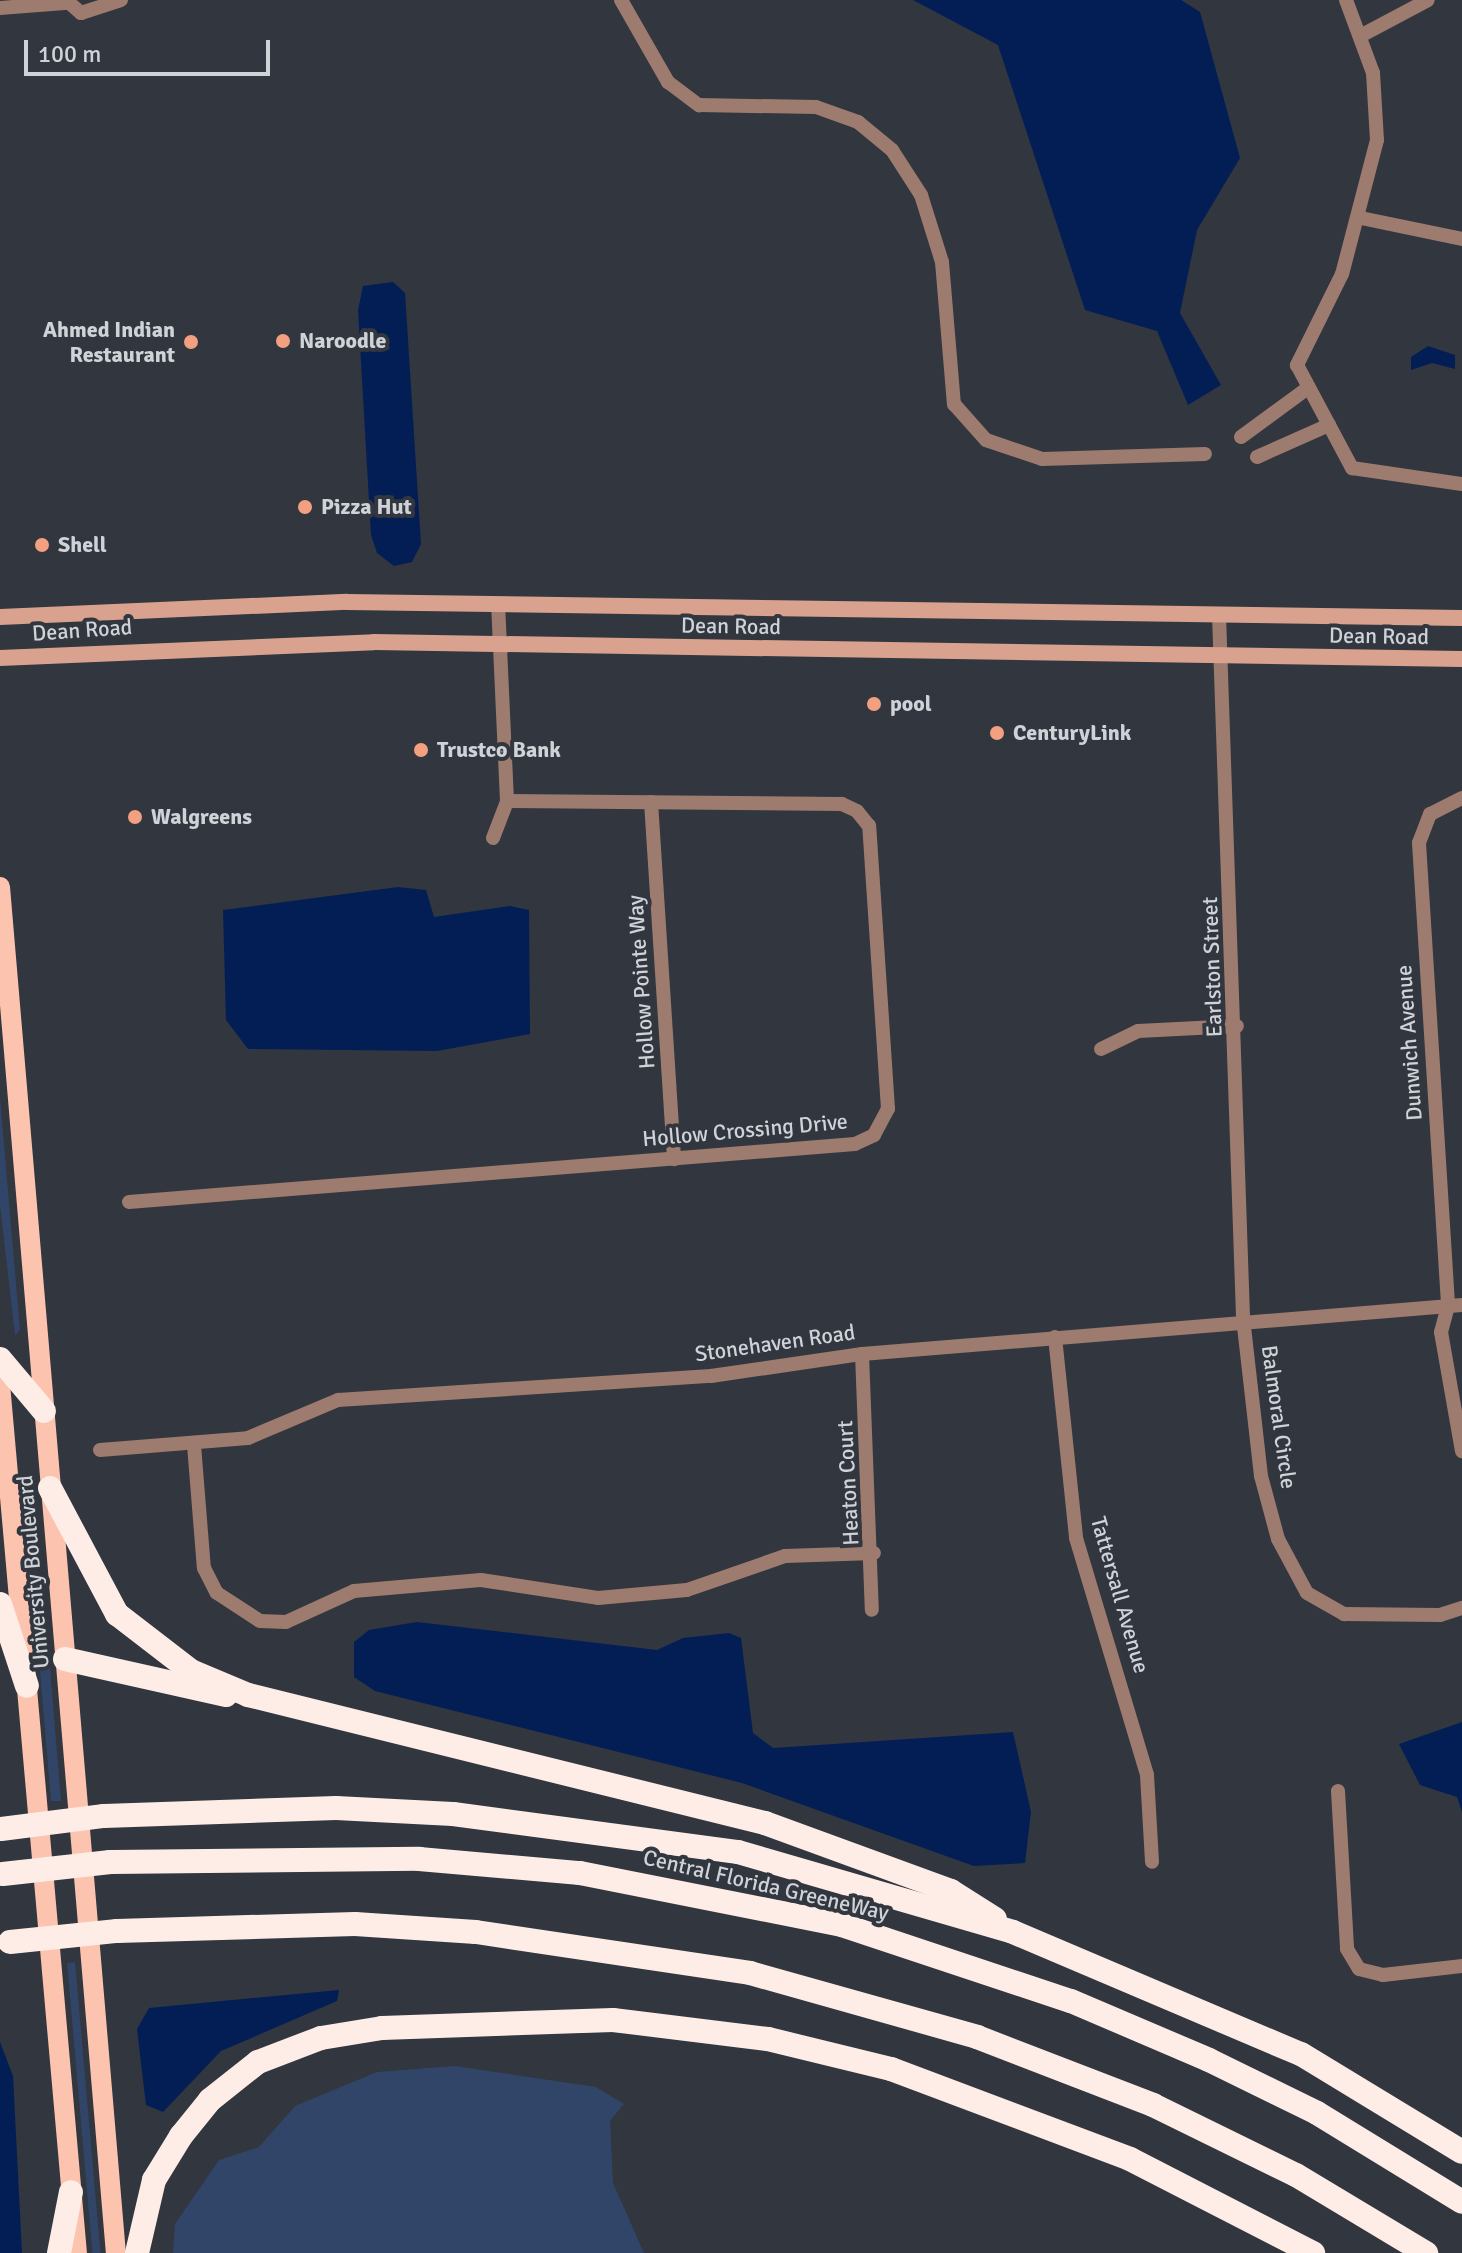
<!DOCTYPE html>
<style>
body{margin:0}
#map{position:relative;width:1462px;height:2253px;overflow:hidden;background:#31363f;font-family:Signika,sans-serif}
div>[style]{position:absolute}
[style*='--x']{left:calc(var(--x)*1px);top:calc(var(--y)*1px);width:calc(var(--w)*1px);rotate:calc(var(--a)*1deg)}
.green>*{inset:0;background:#314569;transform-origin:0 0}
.water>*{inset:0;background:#031e55}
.minor>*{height:14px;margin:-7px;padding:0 7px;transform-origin:7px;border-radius:7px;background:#9d7b6f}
.secondary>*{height:16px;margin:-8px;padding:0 8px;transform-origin:8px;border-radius:8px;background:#d8a28e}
.primary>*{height:20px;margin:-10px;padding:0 10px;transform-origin:10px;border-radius:10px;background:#fcc3af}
.motorway>*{height:24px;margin:-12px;padding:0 12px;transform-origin:12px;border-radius:12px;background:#feede7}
.motorway-bridge>*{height:24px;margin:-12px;padding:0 12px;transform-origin:12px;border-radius:12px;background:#feede7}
.dots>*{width:22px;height:22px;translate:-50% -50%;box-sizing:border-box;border:4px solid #31363f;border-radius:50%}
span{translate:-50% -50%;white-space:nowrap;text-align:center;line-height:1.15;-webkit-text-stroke:8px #31363f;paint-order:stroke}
.poi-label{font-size:22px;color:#cfd3d8;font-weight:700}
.right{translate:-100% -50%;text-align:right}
.left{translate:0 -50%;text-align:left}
.street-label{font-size:22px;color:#cfd3d8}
.scale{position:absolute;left:24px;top:40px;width:246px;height:36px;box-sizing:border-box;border:4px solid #cfd3d8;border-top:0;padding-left:10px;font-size:24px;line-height:28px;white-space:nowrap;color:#cfd3d8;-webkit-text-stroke:6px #31363f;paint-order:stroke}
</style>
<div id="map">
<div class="green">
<div style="clip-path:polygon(0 1098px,20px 1330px,15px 1335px,0 1205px)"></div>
<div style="clip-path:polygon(28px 1529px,45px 1608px,61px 1801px,51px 1801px)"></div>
<div style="left:75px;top:1962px;width:292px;height:8px;rotate:85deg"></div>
<div style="clip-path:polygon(455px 2066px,596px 2087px,624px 2104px,610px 2121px,613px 2183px,644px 2253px,173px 2253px,175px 2224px,219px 2160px,259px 2147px,295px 2106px,377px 2072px)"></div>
</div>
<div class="water">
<div style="clip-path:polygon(913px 0,1181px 0,1200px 12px,1240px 158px,1197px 230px,1180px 313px,1221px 385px,1188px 405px,1157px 331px,1085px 310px,998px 45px)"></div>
<div style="clip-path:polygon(393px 282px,405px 293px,421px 544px,412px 562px,394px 566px,377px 553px,371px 535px,358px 310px,363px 286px)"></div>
<div style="clip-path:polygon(1428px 346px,1455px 355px,1455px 369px,1432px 363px,1411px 370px,1411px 357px)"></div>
<div style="clip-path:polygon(398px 887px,426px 890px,434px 917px,510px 906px,529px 910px,530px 1034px,437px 1051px,248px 1049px,226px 1020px,223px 910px)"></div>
<div style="clip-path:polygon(417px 1622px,657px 1650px,683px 1638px,729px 1633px,741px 1638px,753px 1733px,773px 1748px,1013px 1732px,1031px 1812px,1025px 1863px,974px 1866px,742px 1783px,375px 1691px,354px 1677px,354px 1642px,369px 1630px)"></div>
<div style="clip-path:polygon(1462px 1722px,1462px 1812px,1457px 1797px,1420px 1785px,1399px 1744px)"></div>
<div style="clip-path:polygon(339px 1990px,337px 2001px,221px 2051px,163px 2112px,146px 2105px,137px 2029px,149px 2008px)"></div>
<div style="clip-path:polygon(0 2042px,13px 2076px,22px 2253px,0 2253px)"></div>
</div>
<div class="minor">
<div style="--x:66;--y:0;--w:20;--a:41"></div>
<div style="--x:81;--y:13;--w:42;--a:-18"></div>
<div style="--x:621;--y:0;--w:95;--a:60.2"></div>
<div style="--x:668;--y:82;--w:39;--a:37"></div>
<div style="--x:699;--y:105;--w:117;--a:1"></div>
<div style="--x:816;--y:107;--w:45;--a:19.7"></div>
<div style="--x:858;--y:122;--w:44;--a:39.5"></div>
<div style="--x:892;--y:150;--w:54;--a:57.2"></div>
<div style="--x:921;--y:195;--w:70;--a:72.6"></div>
<div style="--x:942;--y:262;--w:143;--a:85.2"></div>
<div style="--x:954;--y:404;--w:48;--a:48.4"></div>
<div style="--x:986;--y:440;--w:59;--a:18.7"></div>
<div style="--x:1042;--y:459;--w:163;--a:-1.8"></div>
<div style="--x:1346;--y:0;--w:78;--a:69.7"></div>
<div style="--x:1373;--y:73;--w:67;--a:86.6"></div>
<div style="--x:1377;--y:140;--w:138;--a:104.6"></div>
<div style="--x:1342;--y:274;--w:102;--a:116.3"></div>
<div style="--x:1297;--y:365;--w:117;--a:61.9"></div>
<div style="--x:1352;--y:468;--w:111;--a:8.3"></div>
<div style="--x:0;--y:8;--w:65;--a:-4.4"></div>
<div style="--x:1364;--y:34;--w:72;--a:-28"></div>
<div style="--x:1361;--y:218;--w:103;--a:11.7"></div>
<div style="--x:1241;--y:437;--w:84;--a:-36.3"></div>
<div style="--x:1257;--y:457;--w:79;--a:-24"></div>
<div style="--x:1219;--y:615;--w:703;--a:88.04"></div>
<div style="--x:1243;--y:1318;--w:159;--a:83.5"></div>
<div style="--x:1261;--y:1476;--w:65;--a:74.9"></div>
<div style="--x:1278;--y:1539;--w:61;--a:61.8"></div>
<div style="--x:1307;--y:1593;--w:43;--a:29.6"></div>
<div style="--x:1344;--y:1614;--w:96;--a:0.6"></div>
<div style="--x:1440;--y:1615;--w:23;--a:-18"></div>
<div style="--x:1462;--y:798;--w:36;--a:153"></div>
<div style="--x:1430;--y:814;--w:31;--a:111"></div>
<div style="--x:1419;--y:843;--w:464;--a:86.4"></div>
<div style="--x:1448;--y:1306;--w:27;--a:105"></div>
<div style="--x:1441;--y:1332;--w:121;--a:80"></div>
<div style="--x:651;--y:802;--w:358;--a:86.3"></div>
<div style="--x:493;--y:838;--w:40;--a:-69"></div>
<div style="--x:507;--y:801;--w:197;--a:-92.6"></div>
<div style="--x:1101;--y:1049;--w:41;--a:-25.9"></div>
<div style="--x:1138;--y:1031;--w:99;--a:-2.9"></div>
<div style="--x:129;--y:1202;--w:728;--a:-4.57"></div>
<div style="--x:855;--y:1144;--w:21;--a:-25"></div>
<div style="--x:874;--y:1135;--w:30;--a:-62"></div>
<div style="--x:888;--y:1109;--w:284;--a:-93.8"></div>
<div style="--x:869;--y:826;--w:19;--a:-129"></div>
<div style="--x:857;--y:811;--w:17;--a:-155"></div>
<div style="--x:842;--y:804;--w:335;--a:-179.5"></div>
<div style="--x:1055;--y:1337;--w:202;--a:84"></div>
<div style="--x:1076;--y:1538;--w:247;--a:73.3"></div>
<div style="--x:1147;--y:1775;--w:87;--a:86.7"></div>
<div style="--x:862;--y:1354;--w:256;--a:87.8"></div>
<div style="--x:194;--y:1445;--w:123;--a:85.4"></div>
<div style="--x:204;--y:1568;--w:28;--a:63"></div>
<div style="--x:217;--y:1593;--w:51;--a:33.1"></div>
<div style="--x:260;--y:1621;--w:26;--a:2"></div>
<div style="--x:286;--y:1622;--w:75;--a:-24.5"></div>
<div style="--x:354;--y:1591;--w:127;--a:-5"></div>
<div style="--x:481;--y:1580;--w:118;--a:8.7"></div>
<div style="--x:598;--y:1598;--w:89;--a:-5.1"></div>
<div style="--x:687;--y:1590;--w:104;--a:-19.1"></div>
<div style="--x:785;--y:1556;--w:89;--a:-1.9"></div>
<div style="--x:100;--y:1450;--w:148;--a:-4.6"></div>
<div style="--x:248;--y:1438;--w:98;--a:-22.9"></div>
<div style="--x:338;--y:1400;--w:374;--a:-3.7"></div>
<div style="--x:711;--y:1376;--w:153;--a:-8.3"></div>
<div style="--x:862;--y:1354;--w:602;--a:-4.67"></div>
<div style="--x:1338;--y:1791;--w:158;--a:86.7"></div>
<div style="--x:1347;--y:1949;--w:23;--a:59"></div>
<div style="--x:1359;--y:1969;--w:25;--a:14"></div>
<div style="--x:1383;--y:1975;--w:80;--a:-6.5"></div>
</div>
<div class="secondary">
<div style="--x:0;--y:617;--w:347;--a:-2.5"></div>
<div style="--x:347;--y:602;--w:1115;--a:0.82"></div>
<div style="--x:0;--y:658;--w:374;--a:-2.4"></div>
<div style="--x:374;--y:642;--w:1088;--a:0.9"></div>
</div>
<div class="primary">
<div style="--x:0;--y:887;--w:1371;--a:85.15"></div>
<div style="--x:0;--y:1384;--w:872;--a:84.94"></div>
</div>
<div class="motorway">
<div style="--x:0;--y:1359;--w:68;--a:49.8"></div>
<div style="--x:50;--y:1488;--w:143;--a:62"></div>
<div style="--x:117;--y:1614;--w:93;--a:37.6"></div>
<div style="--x:191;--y:1671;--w:62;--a:22.8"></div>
<div style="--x:248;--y:1695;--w:533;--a:13.91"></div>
<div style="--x:765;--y:1823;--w:198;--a:20.1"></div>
<div style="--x:951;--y:1891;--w:52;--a:32.5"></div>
<div style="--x:0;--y:1604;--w:86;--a:71.8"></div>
<div style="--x:65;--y:1659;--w:165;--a:12.6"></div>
<div style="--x:104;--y:1816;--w:232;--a:-2"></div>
<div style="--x:336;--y:1808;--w:117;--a:2.9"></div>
<div style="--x:453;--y:1814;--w:288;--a:7.6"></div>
<div style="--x:738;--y:1852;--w:286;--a:16.2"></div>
<div style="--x:1013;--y:1932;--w:313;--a:23"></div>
<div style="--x:1301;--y:2054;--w:188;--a:31.3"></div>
<div style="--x:110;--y:1862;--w:309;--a:-0.6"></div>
<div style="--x:419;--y:1859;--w:162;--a:5"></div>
<div style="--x:580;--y:1873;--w:267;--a:11.2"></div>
<div style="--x:842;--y:1925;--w:241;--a:18.4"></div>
<div style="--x:1071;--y:2001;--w:150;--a:23.1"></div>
<div style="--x:1209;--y:2060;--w:120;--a:26.1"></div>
<div style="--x:1317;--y:2113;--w:170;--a:31.5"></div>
<div style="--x:117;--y:1931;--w:238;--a:-1.7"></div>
<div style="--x:355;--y:1924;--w:121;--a:3.8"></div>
<div style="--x:476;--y:1932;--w:277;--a:8.5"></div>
<div style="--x:750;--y:1973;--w:236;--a:15.7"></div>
<div style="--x:977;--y:2037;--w:189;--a:21.1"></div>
<div style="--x:1153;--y:2105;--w:159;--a:26.1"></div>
<div style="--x:1296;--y:2175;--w:152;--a:31"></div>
<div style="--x:59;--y:2253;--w:62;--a:-78.9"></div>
<div style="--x:137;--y:2253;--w:75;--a:-76.9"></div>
<div style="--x:154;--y:2180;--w:52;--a:-58.5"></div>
<div style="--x:181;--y:2136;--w:46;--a:-51.1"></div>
<div style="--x:210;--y:2100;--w:61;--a:-38.4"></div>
<div style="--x:258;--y:2062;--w:67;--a:-20.9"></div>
<div style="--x:321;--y:2038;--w:62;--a:-9.3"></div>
<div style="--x:382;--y:2028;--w:231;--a:-2"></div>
<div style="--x:613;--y:2020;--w:156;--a:7"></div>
<div style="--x:768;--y:2039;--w:127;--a:13.7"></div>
<div style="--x:891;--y:2069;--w:255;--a:20.6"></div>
<div style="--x:1130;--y:2159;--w:206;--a:27.2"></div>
</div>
<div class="motorway-bridge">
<div style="--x:1;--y:1829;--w:104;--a:-7.2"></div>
<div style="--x:3;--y:1874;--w:108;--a:-6.4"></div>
<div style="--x:10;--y:1942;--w:108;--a:-5.9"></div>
</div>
<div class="dots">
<div style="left:283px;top:341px;background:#f3a081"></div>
<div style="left:191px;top:342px;background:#f3a081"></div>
<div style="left:305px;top:507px;background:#f3a081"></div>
<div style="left:42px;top:545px;background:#f3a081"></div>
<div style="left:874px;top:704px;background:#f3a081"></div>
<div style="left:997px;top:733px;background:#f3a081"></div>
<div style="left:421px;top:750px;background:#f3a081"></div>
<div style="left:135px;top:817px;background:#f3a081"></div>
</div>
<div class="poi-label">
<span class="right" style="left:175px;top:342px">Ahmed Indian<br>Restaurant</span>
<span class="left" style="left:299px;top:341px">Naroodle</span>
<span class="left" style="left:321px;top:507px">Pizza Hut</span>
<span class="left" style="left:58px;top:545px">Shell</span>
<span class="left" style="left:890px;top:704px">pool</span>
<span class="left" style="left:1013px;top:733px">CenturyLink</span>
<span class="left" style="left:437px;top:750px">Trustco Bank</span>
<span class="left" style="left:151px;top:817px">Walgreens</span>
</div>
<div class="street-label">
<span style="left:731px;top:626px;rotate:1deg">Dean Road</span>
<span style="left:82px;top:630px;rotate:-4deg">Dean Road</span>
<span style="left:1379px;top:636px;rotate:1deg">Dean Road</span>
<span style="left:1212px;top:967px;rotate:-92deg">Earlston Street</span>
<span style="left:641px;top:982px;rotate:-94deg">Hollow Pointe Way</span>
<span style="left:1409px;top:1043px;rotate:-94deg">Dunwich Avenue</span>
<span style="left:745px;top:1130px;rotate:-5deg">Hollow Crossing Drive</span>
<span style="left:775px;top:1343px;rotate:-8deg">Stonehaven Road</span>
<span style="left:1279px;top:1417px;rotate:82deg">Balmoral Circle</span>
<span style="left:848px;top:1483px;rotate:-93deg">Heaton Court</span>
<span style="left:33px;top:1572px;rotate:-95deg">University Boulevard</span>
<span style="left:1120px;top:1595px;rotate:74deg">Tattersall Avenue</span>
<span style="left:766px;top:1885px;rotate:13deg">Central Florida GreeneWay</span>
</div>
<div class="scale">100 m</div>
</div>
